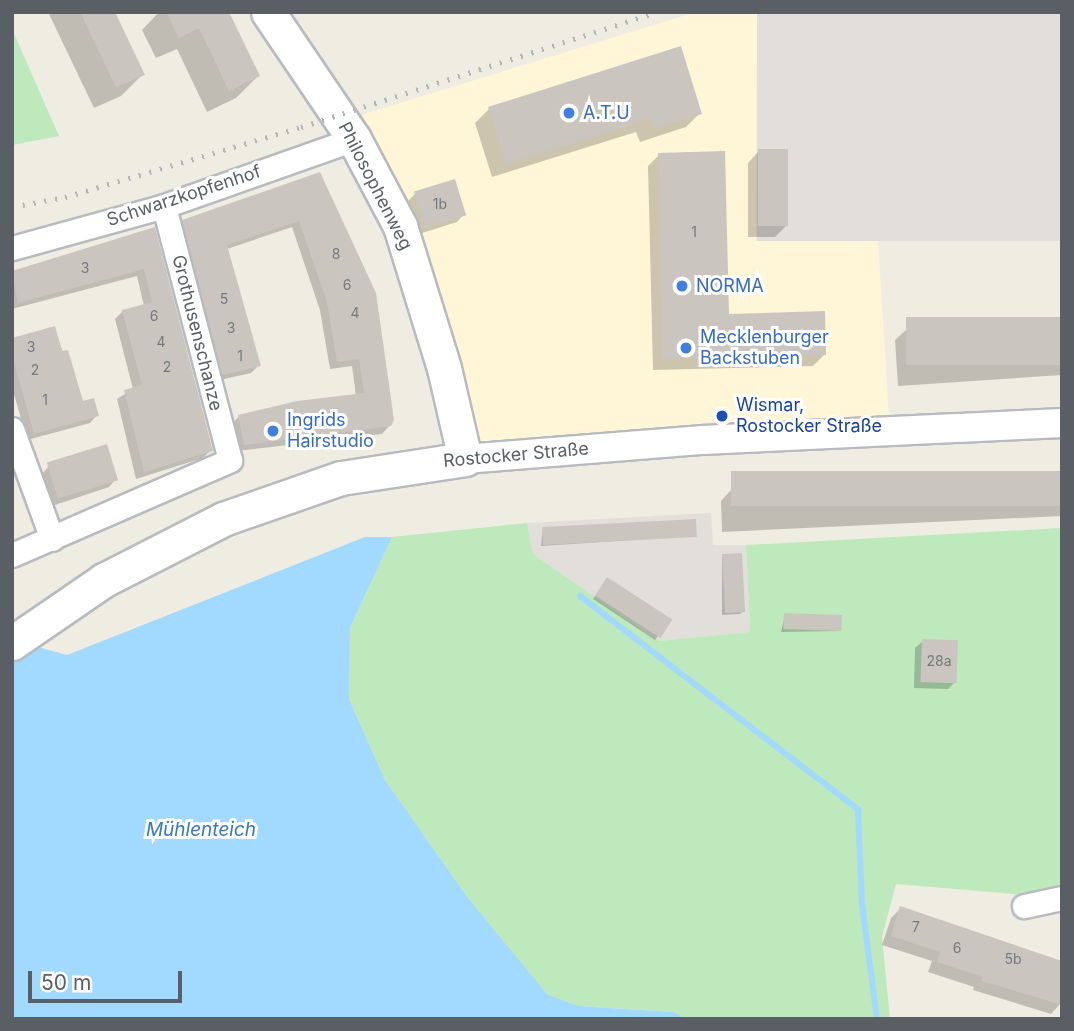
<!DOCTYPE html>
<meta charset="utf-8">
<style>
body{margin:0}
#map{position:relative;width:1074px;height:1031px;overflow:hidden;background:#efece2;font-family:Inter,sans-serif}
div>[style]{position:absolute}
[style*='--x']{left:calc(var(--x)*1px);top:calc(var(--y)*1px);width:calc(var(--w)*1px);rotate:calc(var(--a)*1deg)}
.commercial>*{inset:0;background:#fff5d7}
.industrial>*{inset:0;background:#e2dfda;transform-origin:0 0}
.green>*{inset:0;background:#bde9bc}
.water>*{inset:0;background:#a2d9ff}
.shadow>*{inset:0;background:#0003}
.stream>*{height:6px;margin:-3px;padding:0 3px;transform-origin:3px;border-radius:3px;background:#a2d9ff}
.building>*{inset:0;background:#cac6bf;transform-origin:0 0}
.roads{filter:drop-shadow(2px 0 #b7bbc0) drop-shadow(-2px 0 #b7bbc0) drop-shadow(0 2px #b7bbc0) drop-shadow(0 -2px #b7bbc0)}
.minor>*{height:23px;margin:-11.5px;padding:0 11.5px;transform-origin:11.5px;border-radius:11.5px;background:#fff}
.tertiary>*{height:28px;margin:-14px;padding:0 14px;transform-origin:14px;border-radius:14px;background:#fff}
.secondary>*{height:33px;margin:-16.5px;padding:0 16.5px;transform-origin:16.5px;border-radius:16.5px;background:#fff}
.rail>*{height:5px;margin-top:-2.5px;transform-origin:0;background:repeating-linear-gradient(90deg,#b4b5b6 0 2px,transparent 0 11px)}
.dots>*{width:19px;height:19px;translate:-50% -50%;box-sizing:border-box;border:4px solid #fff;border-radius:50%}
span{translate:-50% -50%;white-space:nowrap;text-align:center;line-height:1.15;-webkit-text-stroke:6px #fff;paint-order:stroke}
.number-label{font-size:14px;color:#76797c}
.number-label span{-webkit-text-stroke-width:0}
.shop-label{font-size:18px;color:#366cbe}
.left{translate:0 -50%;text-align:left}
.street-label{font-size:18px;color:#5a5f65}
.transit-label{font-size:18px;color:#164399}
.water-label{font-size:19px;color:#3579bb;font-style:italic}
.frame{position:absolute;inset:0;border:14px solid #5a5f65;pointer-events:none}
.scale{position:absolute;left:28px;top:971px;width:154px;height:32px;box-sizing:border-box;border:4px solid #5a5f65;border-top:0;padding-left:9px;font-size:21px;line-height:24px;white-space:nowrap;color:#5a5f65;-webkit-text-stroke:5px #fff;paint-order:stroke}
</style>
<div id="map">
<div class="commercial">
<div style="clip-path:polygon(696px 12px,757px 12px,756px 241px,878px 239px,890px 433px,465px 459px,354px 139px,364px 114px)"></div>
</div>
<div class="industrial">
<div style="left:757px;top:12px;width:305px;height:229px"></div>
<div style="clip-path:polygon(711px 513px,713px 545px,746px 545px,750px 632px,659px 641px,533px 554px,527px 523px)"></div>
</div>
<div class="green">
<div style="clip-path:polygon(12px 29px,59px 136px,12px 145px)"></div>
<div style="clip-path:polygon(527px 523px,533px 554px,659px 641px,750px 632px,746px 545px,1062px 528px,1062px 898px,896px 884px,882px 937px,890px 1019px,686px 1019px,674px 1012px,579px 1006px,548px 995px,468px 898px,385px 780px,349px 699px,350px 628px,392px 537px)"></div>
</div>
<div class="water">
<div style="clip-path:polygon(365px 537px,392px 537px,350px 628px,349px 699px,385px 780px,468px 898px,548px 995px,579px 1006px,674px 1012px,686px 1019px,12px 1019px,12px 640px,67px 655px)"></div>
</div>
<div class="shadow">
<div style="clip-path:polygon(48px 12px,113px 12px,143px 74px,121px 96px,94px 108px)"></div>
<div style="clip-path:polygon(159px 12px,227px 12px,258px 76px,236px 98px,207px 112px,177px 49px,156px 58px,142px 30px)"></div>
<div style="clip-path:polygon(489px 109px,700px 113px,686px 127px,640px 142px,636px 132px,492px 177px,475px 123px)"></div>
<div style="clip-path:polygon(759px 151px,786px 226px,775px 237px,748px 237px,748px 163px)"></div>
<div style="clip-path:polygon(659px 155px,727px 316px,824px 355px,813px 366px,653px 370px,648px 166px)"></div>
<div style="clip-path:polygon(319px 174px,390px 425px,382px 434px,237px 451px,231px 424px,239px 417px,356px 396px,352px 366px,330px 369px,320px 310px,292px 227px,227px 249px,259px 365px,251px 373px,215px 381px,175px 230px,183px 222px)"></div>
<div style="clip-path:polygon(415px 194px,464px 214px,457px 222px,419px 234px,408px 201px)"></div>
<div style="clip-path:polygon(154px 230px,211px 450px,203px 458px,136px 479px,117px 399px,133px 389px,115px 319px,123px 311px,144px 306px,137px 276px,12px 309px,12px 272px)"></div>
<div style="clip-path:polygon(1062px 319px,1062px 375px,898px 386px,895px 340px,907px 329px)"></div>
<div style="clip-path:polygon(54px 328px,82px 404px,97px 415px,90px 423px,27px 440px,12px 387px,12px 340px)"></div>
<div style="clip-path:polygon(49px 466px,116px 479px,109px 487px,52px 506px,42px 474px)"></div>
<div style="clip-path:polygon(1062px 473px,1062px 516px,722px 532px,721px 501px,732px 489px)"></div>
<div style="clip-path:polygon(543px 528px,695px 536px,541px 546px)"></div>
<div style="clip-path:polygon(722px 556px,743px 611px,740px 614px,722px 615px)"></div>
<div style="clip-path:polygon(604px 583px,669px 621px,655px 640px,593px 599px)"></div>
<div style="clip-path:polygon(785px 615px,840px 631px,781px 632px)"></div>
<div style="clip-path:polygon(923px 641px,955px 682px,948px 689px,914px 688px,915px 648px)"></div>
<div style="clip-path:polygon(901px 908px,1060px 1004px,1051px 1014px,973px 990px,974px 987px,928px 972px,932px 961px,882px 945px,891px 918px)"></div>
</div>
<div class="stream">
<div style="--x:580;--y:596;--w:350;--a:37.5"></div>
<div style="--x:858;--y:809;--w:95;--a:87.6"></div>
<div style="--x:862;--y:904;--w:116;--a:82.6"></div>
</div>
<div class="building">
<div style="clip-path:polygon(80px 12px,115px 12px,145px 75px,116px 87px)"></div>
<div style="clip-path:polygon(166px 12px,233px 12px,230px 14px,260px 76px,229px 91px,199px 28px,179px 38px)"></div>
<div style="clip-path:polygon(681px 46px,702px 114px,654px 129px,650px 119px,506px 164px,488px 107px)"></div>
<div style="left:758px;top:149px;width:30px;height:77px"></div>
<div style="clip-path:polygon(725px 151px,729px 314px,825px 311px,826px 355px,663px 359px,658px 153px)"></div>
<div style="clip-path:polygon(320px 172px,376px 293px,394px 420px,391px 426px,244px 445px,238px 415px,297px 401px,364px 393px,359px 359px,337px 362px,327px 302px,299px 221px,227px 245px,261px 366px,222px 375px,182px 220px)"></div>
<div style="left:455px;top:179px;width:38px;height:43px;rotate:73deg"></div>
<div style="clip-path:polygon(155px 227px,213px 451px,144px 472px,124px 390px,142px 385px,122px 310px,152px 302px,144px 269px,18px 303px,12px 271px)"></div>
<div style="left:1062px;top:317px;width:48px;height:156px;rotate:90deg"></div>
<div style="clip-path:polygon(55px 326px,62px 351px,68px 350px,83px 401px,94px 398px,99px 416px,34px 434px,12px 355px,12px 338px)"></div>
<div style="left:107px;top:444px;width:38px;height:63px;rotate:73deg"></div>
<div style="left:1062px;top:471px;width:35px;height:331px;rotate:90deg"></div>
<div style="left:696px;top:519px;width:18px;height:154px;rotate:87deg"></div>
<div style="left:742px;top:553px;width:59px;height:20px;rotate:87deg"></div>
<div style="left:607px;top:577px;width:78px;height:22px;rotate:33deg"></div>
<div style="left:784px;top:613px;width:58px;height:16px;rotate:2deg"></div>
<div style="left:922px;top:639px;width:36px;height:43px;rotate:2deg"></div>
<div style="clip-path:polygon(900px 906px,1062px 961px,1062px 1005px,982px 981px,983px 977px,937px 962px,940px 952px,891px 936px)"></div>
</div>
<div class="roads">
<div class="minor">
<div style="--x:12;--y:248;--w:158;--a:-15.4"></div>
<div style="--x:164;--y:206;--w:201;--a:-19.4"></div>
<div style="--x:12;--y:429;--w:117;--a:70"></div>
<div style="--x:12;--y:555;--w:238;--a:-23.5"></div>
<div style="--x:230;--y:460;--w:262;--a:-104.6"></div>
<div style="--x:1024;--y:906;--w:39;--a:-12"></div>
</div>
<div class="tertiary">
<div style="--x:465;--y:459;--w:239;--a:-4.6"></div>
<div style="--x:703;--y:440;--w:359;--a:-2.7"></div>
</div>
<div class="secondary">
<div style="--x:12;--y:643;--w:112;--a:-34.4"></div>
<div style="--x:104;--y:580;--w:134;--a:-27.1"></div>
<div style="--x:223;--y:519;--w:125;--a:-19.2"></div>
<div style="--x:341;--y:478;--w:125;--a:-8.7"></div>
<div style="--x:465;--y:459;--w:93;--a:-103"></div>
<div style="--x:444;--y:368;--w:149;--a:-107.2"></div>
<div style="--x:400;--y:226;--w:98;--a:-117.9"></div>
<div style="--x:354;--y:139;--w:153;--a:-124.1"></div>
</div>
</div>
<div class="rail">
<div style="--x:12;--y:207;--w:54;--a:-10.7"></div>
<div style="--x:65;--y:197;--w:246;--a:-16.5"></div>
<div style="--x:301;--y:127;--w:373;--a:-17.9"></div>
</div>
<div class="dots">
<div style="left:569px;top:113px;background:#3f7fe0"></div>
<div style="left:682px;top:286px;background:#3f7fe0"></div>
<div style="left:686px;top:348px;background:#3f7fe0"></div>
<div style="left:722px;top:416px;background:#1a4fb4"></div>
<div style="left:273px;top:431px;background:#3f7fe0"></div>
</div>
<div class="number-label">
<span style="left:440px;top:204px">1b</span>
<span style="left:694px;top:232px">1</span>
<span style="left:336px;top:254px">8</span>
<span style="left:85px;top:268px">3</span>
<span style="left:347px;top:285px">6</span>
<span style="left:224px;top:299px">5</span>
<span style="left:355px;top:313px">4</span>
<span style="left:154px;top:316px">6</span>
<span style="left:231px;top:328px">3</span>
<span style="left:161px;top:342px">4</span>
<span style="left:31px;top:347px">3</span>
<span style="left:240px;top:356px">1</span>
<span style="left:167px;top:367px">2</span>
<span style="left:35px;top:370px">2</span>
<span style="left:45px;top:400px">1</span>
<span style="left:939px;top:661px">28a</span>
<span style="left:916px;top:927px">7</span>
<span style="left:957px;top:948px">6</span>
<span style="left:1013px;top:959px">5b</span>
</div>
<div class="shop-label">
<span class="left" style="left:583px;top:113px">A.T.U</span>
<span class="left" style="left:696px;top:286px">NORMA</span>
<span class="left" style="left:700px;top:348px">Mecklenburger<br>Backstuben</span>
<span class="left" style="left:287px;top:431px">Ingrids<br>Hairstudio</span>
</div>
<div class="street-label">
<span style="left:375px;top:186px;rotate:63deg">Philosophenweg</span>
<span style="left:184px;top:196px;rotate:-18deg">Schwarzkopfenhof</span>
<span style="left:197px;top:333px;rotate:76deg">Grothusenschanze</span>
<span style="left:516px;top:455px;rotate:-5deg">Rostocker Straße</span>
</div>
<div class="transit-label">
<span class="left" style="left:736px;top:416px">Wismar,<br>Rostocker Straße</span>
</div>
<div class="water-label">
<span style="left:201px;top:830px">Mühlenteich</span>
</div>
<div class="frame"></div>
<div class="scale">50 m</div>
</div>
